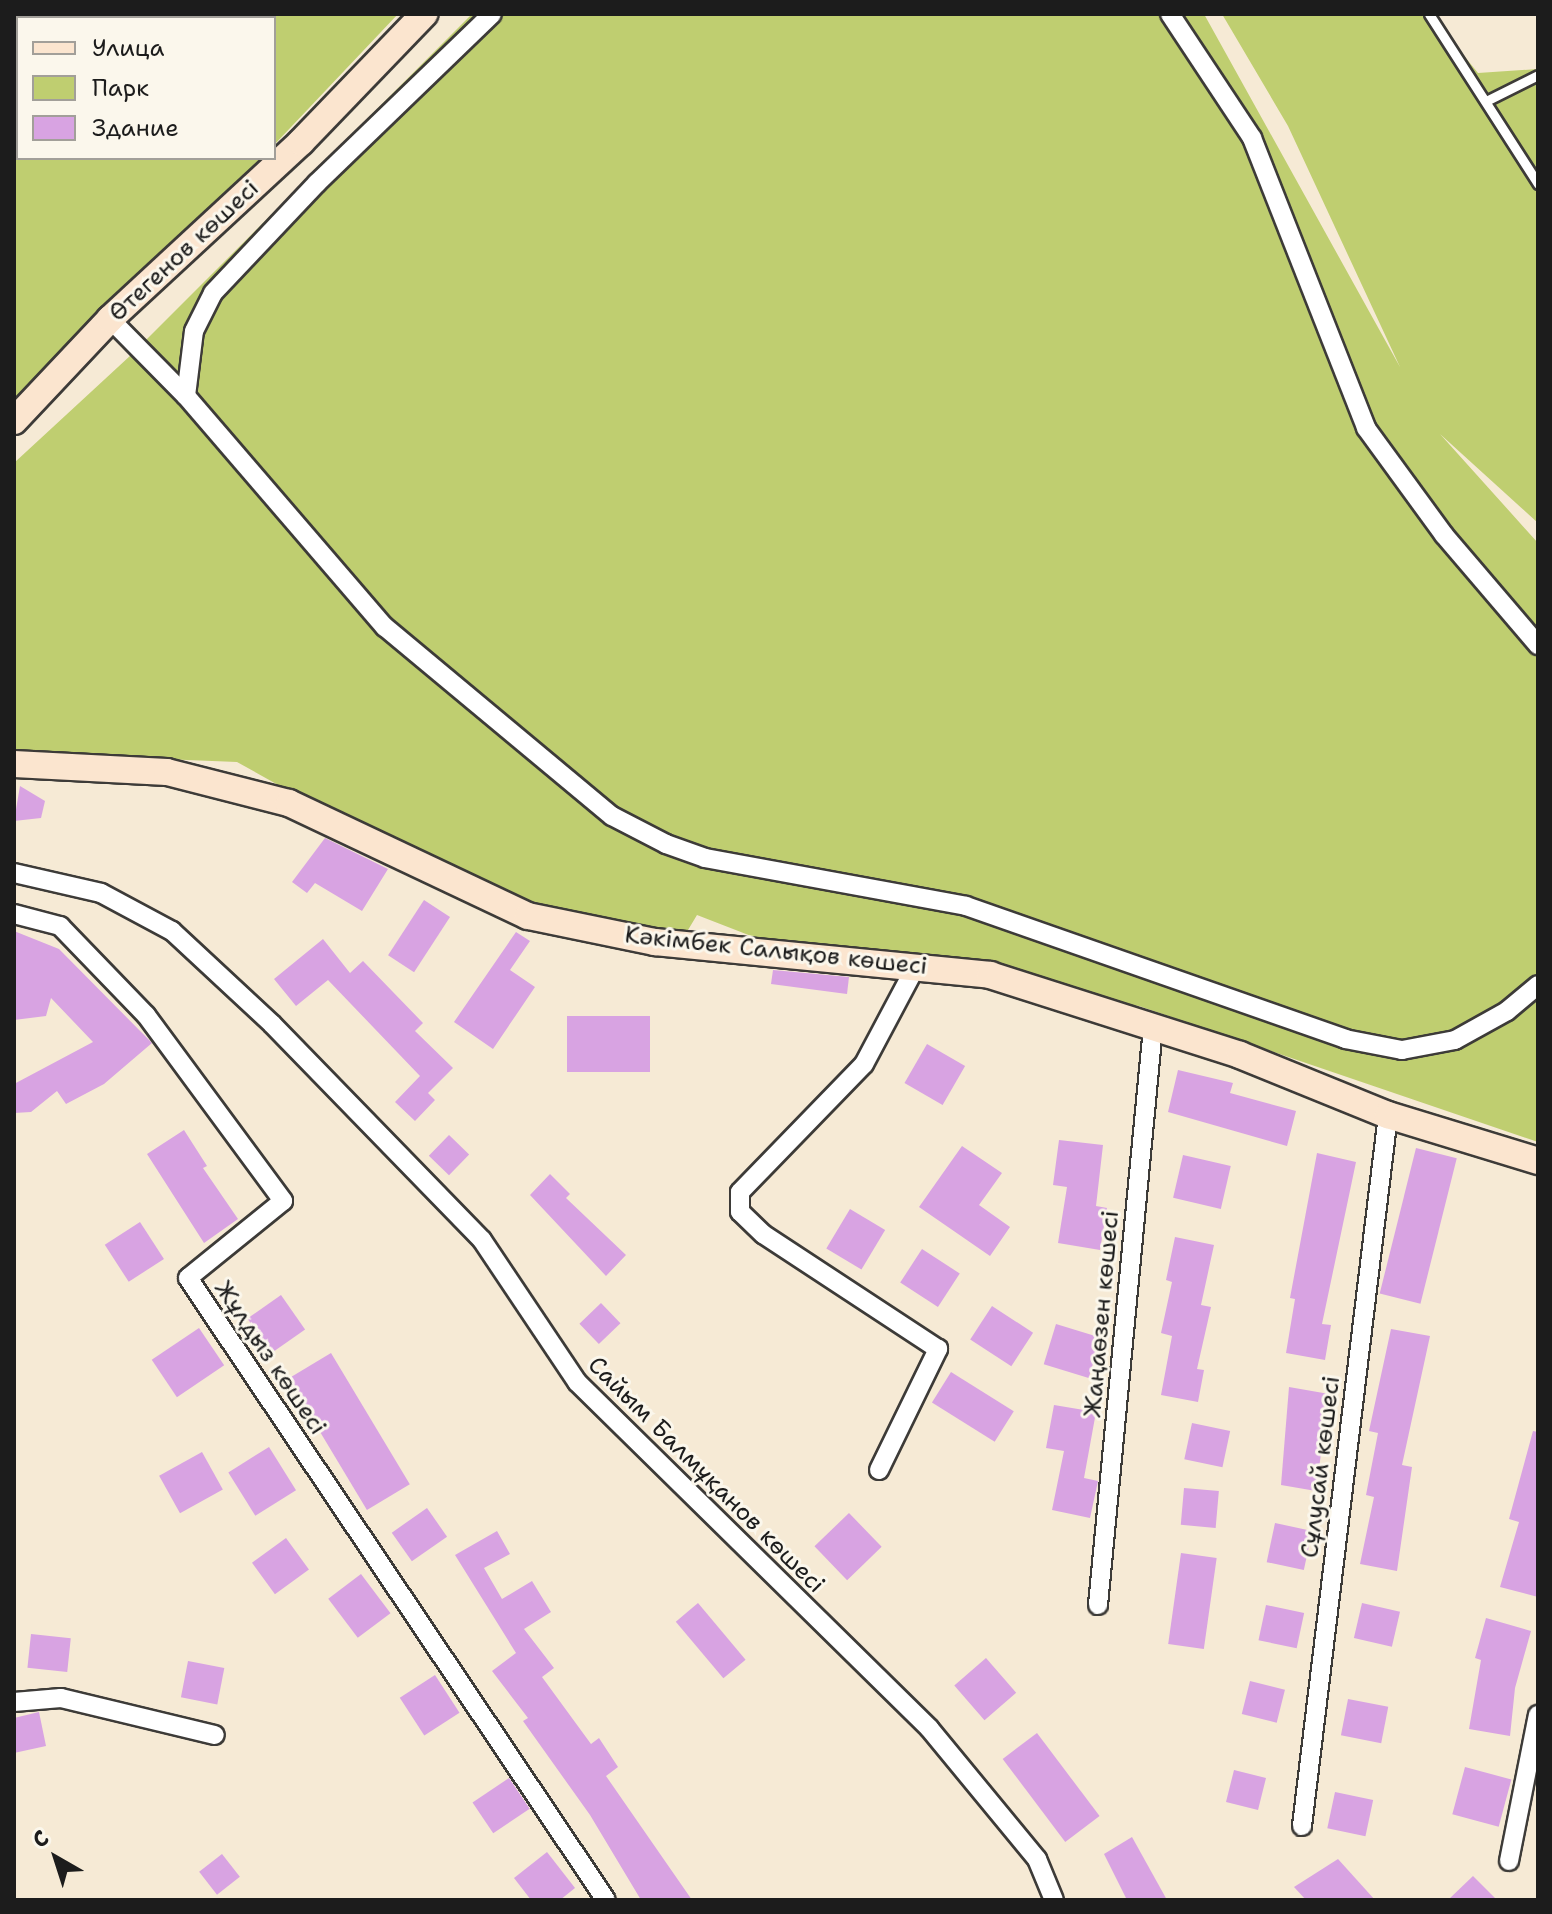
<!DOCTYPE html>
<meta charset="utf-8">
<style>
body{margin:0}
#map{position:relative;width:1552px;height:1914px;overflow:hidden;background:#f6ead5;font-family:"Shantell Sans",sans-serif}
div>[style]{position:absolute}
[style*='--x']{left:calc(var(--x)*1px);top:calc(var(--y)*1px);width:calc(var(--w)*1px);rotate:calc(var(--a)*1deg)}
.green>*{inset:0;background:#bfce70}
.building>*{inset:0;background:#d8a3e2;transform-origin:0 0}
.roads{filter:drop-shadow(2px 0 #3d3b38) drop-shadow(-2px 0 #3d3b38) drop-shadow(0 2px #3d3b38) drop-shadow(0 -2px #3d3b38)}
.lane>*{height:9px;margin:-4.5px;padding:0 4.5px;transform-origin:4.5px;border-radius:4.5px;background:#fff}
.street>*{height:18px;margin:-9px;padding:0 9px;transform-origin:9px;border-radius:9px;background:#fff}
.secondary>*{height:26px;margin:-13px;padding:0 13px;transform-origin:13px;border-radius:13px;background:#fbe5cf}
span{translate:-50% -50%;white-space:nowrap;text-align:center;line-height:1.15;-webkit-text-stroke:6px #fbf7ec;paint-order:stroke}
.street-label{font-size:24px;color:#1c1c1c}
.frame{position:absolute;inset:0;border:16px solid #1c1c1c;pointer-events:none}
.legend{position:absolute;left:16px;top:16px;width:260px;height:144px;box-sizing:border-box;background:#fbf7ec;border:2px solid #a29f99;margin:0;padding:10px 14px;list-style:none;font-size:24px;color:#1c1c1c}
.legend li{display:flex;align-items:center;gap:16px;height:40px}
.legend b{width:40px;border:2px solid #a29f99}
.north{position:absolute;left:16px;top:1818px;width:80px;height:80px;-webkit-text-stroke:6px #fbf7ec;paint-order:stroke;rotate:321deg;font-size:22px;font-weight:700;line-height:32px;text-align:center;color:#1c1c1c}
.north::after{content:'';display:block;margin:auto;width:28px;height:36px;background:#1c1c1c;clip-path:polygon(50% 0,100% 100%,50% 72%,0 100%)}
</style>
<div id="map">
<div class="green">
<div style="clip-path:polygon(14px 14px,398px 14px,274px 145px,274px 18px,18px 18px,18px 158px,262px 158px,14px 427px)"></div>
<div style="clip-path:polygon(472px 14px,1204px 14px,1400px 367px,1288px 126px,1222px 14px,1430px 14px,1478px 73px,1538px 69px,1538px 523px,1440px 434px,1538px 543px,1538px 1142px,1139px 1006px,805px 957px,697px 915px,679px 945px,434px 872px,237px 762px,14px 753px,14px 463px,131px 355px)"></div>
</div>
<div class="building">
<div style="clip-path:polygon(20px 786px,45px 801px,41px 818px,14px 821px)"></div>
<div style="clip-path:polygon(325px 838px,388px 869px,362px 911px,315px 883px,307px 893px,292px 882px)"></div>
<div style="left:424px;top:900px;width:31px;height:66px;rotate:33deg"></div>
<div style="clip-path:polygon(14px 931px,59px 949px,152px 1043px,104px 1084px,66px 1104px,57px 1091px,31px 1112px,14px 1113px,14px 1084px,93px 1042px,51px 998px,46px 1016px,14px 1020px)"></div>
<div style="clip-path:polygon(516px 932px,530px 941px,510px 970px,535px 987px,493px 1049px,454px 1022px)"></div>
<div style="clip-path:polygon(323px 939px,350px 973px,363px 961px,423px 1023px,415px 1031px,453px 1068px,428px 1093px,435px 1100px,415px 1121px,395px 1102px,420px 1076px,328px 980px,296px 1006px,274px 979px)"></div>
<div style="clip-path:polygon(773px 970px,849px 977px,847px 994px,771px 984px)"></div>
<div style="left:650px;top:1016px;width:56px;height:83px;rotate:90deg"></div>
<div style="left:927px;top:1044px;width:44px;height:45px;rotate:30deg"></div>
<div style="clip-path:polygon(1178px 1070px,1233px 1083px,1230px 1093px,1296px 1111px,1287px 1146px,1168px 1112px)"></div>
<div style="clip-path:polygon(184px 1130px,207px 1166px,203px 1168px,238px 1219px,204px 1243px,147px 1154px)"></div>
<div style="left:449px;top:1135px;width:28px;height:29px;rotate:44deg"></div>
<div style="clip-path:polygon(1059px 1140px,1103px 1145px,1096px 1206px,1107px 1208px,1100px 1250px,1058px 1243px,1067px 1187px,1053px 1185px)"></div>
<div style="clip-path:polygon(962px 1146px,1002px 1173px,979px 1205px,1010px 1227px,990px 1256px,919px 1207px)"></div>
<div style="left:1416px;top:1148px;width:42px;height:150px;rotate:14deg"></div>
<div style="clip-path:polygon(1317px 1153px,1356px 1162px,1322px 1324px,1331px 1325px,1325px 1360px,1286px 1353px,1295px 1299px,1290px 1298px)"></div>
<div style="left:1183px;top:1155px;width:49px;height:44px;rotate:13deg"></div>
<div style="clip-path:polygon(550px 1174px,570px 1194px,566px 1198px,626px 1255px,606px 1276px,530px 1195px)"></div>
<div style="left:850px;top:1209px;width:41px;height:46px;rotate:31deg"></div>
<div style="left:140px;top:1222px;width:44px;height:42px;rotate:57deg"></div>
<div style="clip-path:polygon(1175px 1237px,1214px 1245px,1201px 1305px,1211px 1307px,1197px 1369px,1204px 1370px,1198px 1402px,1161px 1395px,1172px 1336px,1161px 1333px,1172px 1282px,1166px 1280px)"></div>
<div style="left:922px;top:1249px;width:45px;height:40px;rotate:33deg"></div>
<div style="left:281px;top:1295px;width:42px;height:41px;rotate:55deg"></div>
<div style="left:601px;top:1303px;width:28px;height:30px;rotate:46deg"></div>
<div style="left:992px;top:1306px;width:49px;height:40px;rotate:33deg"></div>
<div style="left:1056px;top:1324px;width:47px;height:42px;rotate:17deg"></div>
<div style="left:199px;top:1328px;width:45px;height:57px;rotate:56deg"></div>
<div style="clip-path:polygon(1391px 1329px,1430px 1336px,1402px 1465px,1412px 1467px,1397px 1571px,1360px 1564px,1374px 1497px,1366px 1495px,1378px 1433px,1369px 1431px)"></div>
<div style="left:331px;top:1353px;width:153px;height:50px;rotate:59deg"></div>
<div style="left:951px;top:1372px;width:74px;height:36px;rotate:32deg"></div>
<div style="clip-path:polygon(1289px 1387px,1329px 1394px,1316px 1491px,1281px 1485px)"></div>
<div style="clip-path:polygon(1054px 1405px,1096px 1412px,1084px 1478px,1098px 1481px,1090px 1518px,1052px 1510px,1064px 1451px,1046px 1448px)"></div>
<div style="left:1192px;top:1423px;width:39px;height:37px;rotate:12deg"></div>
<div style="clip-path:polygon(1533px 1431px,1538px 1432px,1538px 1597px,1500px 1587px,1519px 1522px,1509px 1519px)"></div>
<div style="left:269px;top:1447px;width:51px;height:48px;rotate:58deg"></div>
<div style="left:202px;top:1452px;width:43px;height:49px;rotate:61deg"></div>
<div style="left:1184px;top:1488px;width:35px;height:37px;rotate:5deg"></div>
<div style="left:427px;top:1508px;width:35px;height:43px;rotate:55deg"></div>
<div style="left:849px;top:1513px;width:47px;height:48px;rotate:46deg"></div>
<div style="left:1275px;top:1523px;width:38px;height:40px;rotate:12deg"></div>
<div style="clip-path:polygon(497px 1531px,510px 1554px,484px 1568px,502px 1599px,532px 1581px,551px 1612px,524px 1629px,554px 1668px,542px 1677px,591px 1744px,599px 1738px,618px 1767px,606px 1776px,692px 1900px,641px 1900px,590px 1815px,523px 1721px,528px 1718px,492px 1671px,516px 1653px,455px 1555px)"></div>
<div style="left:286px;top:1538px;width:39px;height:42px;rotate:54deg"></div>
<div style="left:1181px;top:1553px;width:36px;height:92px;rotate:8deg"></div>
<div style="left:361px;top:1574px;width:49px;height:41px;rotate:53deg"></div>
<div style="left:698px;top:1603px;width:74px;height:29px;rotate:50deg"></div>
<div style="left:1362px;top:1603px;width:39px;height:36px;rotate:13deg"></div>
<div style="left:1266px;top:1605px;width:39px;height:36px;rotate:12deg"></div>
<div style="clip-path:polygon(1486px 1618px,1531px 1631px,1515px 1688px,1510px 1736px,1469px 1729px,1481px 1660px,1475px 1658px)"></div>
<div style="left:31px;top:1634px;width:40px;height:34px;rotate:6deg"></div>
<div style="left:986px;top:1658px;width:46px;height:42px;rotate:49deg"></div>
<div style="left:188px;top:1661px;width:37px;height:37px;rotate:11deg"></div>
<div style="left:435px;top:1675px;width:45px;height:42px;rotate:57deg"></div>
<div style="left:1250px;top:1681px;width:36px;height:34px;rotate:14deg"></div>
<div style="left:1348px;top:1699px;width:41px;height:37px;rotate:11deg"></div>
<div style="clip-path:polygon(39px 1712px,46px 1746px,14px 1753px,14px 1718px)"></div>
<div style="left:1037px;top:1733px;width:104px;height:43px;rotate:53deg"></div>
<div style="left:1465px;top:1767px;width:48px;height:49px;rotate:15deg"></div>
<div style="left:1234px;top:1770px;width:33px;height:33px;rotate:14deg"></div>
<div style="left:509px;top:1778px;width:37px;height:44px;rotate:56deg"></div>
<div style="left:1335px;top:1792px;width:39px;height:37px;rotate:12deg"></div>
<div style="clip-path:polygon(1132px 1837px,1167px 1900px,1127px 1900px,1104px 1854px)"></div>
<div style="clip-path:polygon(547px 1852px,575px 1888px,560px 1900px,531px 1900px,514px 1878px)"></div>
<div style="left:222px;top:1854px;width:29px;height:29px;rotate:52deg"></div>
<div style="clip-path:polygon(1338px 1859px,1375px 1900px,1306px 1900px,1294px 1887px)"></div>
<div style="clip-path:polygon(1473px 1876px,1497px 1900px,1448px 1900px)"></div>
</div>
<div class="roads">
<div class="lane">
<div style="--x:141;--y:14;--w:5;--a:53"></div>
<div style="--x:1429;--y:14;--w:202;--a:57.3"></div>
<div style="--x:1488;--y:100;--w:56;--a:-26.6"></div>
</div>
<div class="street">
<div style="--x:1170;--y:14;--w:149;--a:56.5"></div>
<div style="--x:1252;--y:138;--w:312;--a:68.5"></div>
<div style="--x:1366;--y:428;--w:132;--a:53.9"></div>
<div style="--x:1444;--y:535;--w:145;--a:49.5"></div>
<div style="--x:110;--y:319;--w:108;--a:45.4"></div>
<div style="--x:186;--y:396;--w:305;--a:49.3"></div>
<div style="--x:385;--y:627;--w:295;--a:39.8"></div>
<div style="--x:612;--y:816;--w:61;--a:27.4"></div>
<div style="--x:666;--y:844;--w:41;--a:19.7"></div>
<div style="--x:705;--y:858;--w:265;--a:10.4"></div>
<div style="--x:966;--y:906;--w:402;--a:19.3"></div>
<div style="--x:1345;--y:1039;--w:58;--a:10.9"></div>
<div style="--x:1402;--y:1050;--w:54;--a:-10.7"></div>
<div style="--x:1455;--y:1040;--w:60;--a:-29.1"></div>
<div style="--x:1507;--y:1011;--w:40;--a:-40"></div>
<div style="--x:186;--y:396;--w:65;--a:-83"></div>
<div style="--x:194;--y:331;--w:42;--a:-63.4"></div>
<div style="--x:213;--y:293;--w:151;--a:-46.6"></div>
<div style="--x:317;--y:183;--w:243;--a:-44"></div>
<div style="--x:14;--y:873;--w:89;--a:12.9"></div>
<div style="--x:101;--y:893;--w:81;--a:28.2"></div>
<div style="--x:172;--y:931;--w:137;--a:42.9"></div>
<div style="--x:272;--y:1024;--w:301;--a:45.8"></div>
<div style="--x:482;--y:1240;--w:171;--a:56.2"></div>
<div style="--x:577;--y:1382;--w:494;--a:44.5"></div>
<div style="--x:929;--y:1728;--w:170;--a:50.5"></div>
<div style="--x:1037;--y:1859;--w:44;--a:67.5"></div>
<div style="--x:14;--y:914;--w:48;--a:14.6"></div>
<div style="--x:60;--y:926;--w:124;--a:46"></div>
<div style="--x:146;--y:1015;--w:231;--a:53.6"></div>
<div style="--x:283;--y:1201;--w:122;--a:141"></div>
<div style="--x:188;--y:1278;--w:749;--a:56.1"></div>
<div style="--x:879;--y:1470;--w:135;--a:-64"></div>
<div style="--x:938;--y:1349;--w:209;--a:-146.7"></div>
<div style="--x:763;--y:1234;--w:32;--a:-136"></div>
<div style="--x:740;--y:1212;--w:20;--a:-90"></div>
<div style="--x:740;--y:1192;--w:178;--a:-45.9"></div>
<div style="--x:864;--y:1064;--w:111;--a:-62"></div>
<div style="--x:1098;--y:1605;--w:581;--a:-84.56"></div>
<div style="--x:14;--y:1702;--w:47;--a:-4.9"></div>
<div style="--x:61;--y:1698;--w:158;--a:13.5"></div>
<div style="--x:1302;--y:1826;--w:716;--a:-83.1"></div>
<div style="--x:1509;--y:1861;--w:149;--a:-78.8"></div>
</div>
<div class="secondary">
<div style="--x:14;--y:421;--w:140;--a:-46.7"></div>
<div style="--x:110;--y:319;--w:260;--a:-42.8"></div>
<div style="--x:301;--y:142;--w:178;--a:-46.1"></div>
<div style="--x:14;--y:764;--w:153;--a:3"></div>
<div style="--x:167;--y:772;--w:126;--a:14.3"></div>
<div style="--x:289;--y:803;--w:264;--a:25.3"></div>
<div style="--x:528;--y:916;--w:130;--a:11.6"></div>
<div style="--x:655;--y:942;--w:337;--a:5.6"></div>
<div style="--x:990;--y:975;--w:262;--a:17.7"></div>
<div style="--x:1240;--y:1055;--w:160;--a:22.1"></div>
<div style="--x:1388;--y:1115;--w:157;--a:17"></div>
</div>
</div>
<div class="street-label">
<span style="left:184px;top:251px;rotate:-43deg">Өтегенов көшесі</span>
<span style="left:776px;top:951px;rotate:6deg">Кәкімбек Салықов көшесі</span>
<span style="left:1102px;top:1314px;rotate:-85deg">Жаңаөзен көшесі</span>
<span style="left:270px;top:1358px;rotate:56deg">Жұлдыз көшесі</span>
<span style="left:1321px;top:1467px;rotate:-83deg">Сұлусай көшесі</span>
<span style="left:706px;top:1475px;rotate:45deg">Сайым Балмұқанов көшесі</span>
</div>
<div class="frame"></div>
<ul class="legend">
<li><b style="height:10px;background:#fbe5cf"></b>Улица</li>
<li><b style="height:22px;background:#bfce70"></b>Парк</li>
<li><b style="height:22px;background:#d8a3e2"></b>Здание</li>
</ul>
<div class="north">С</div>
</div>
